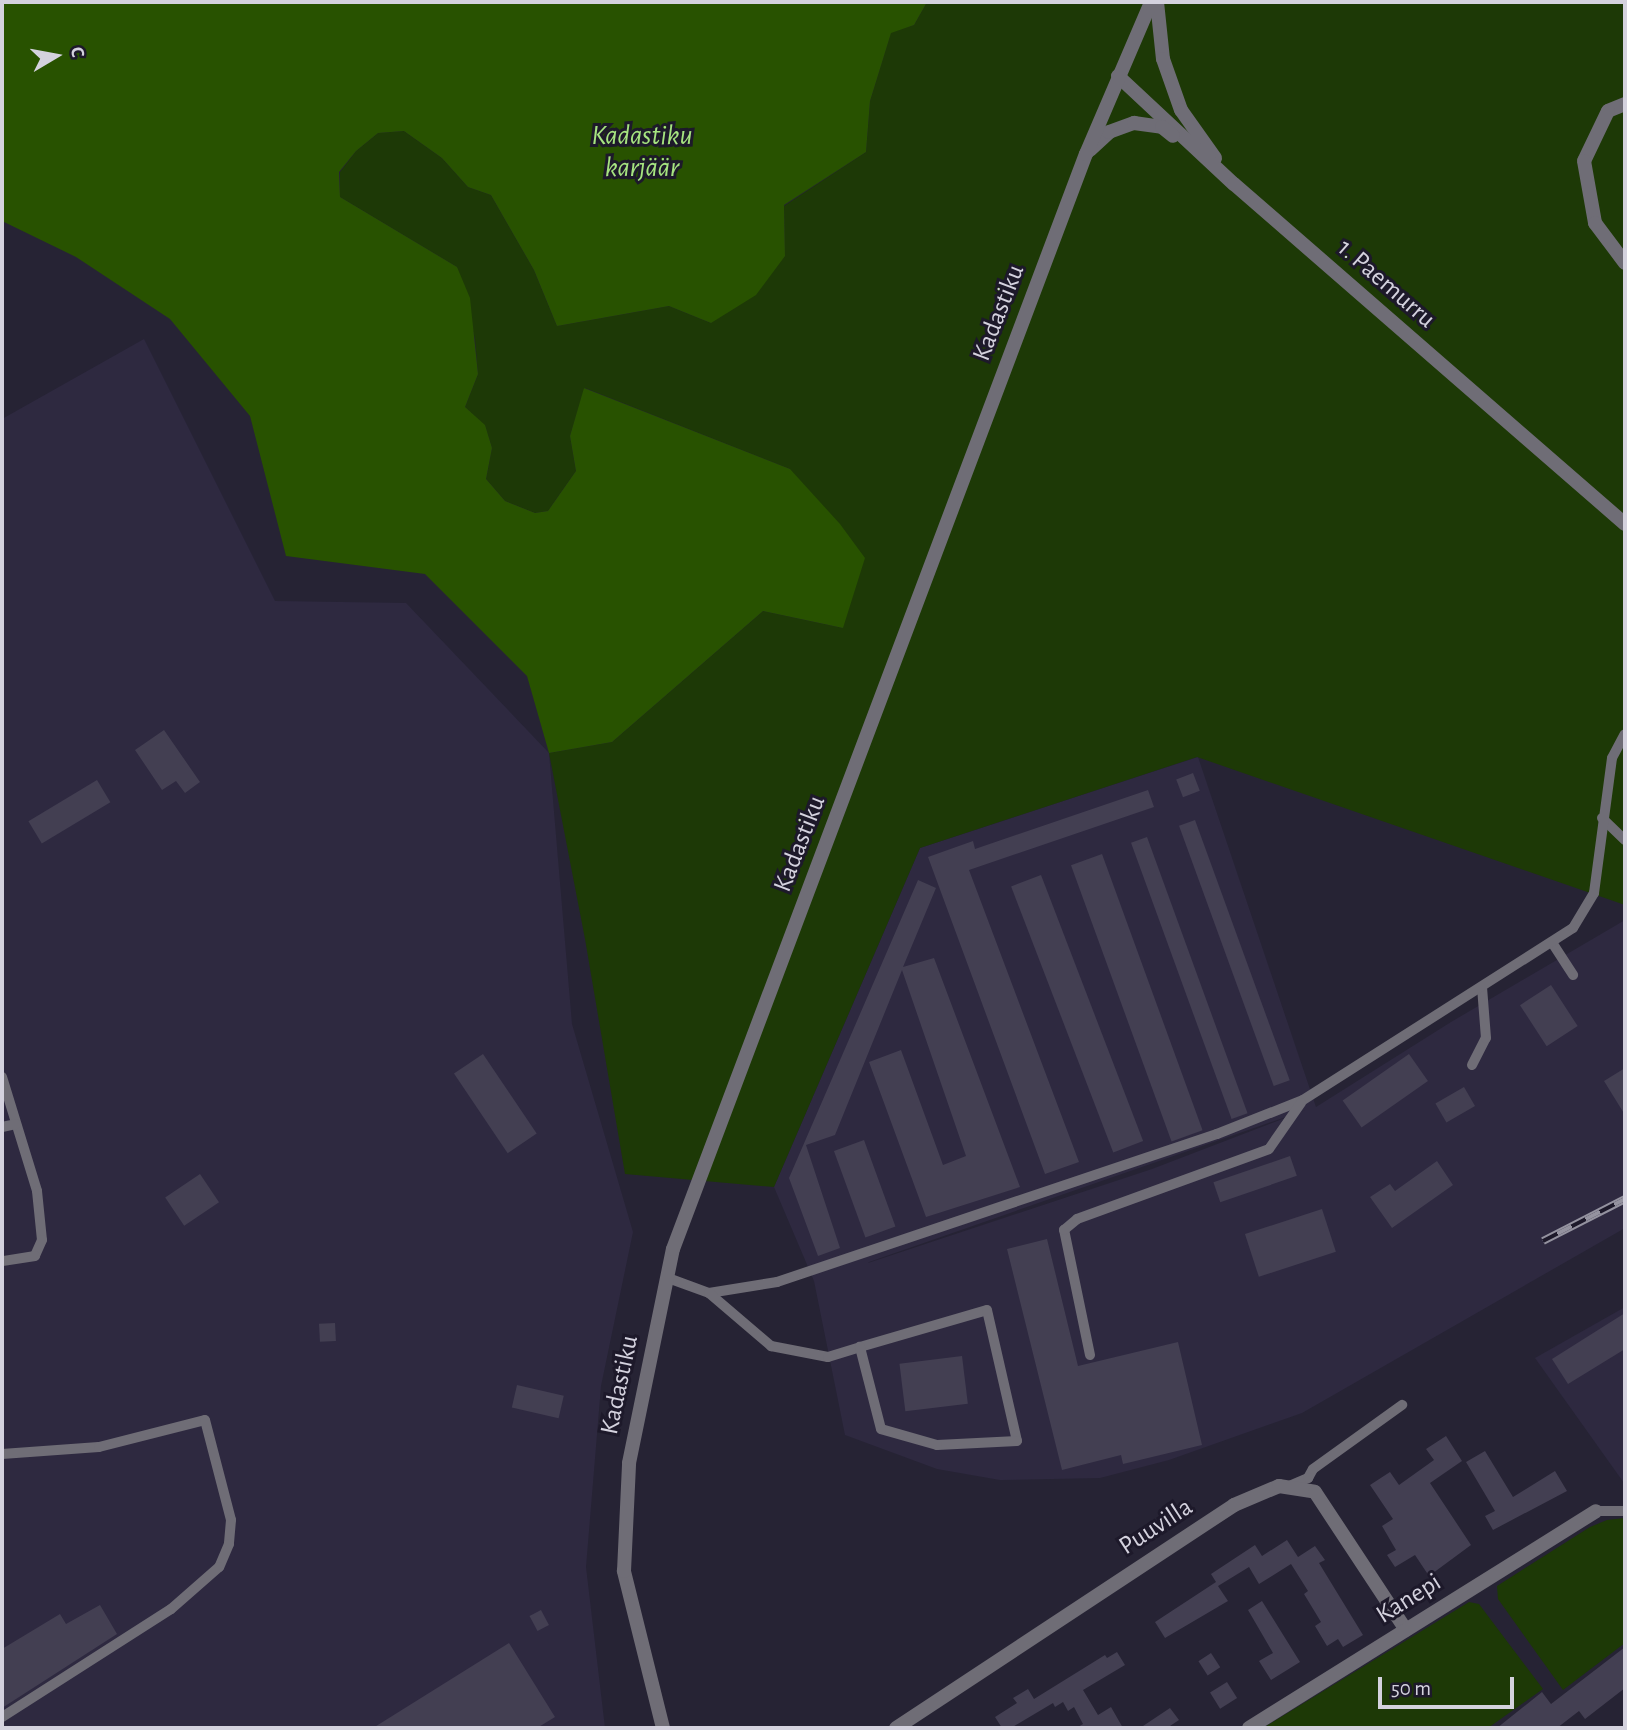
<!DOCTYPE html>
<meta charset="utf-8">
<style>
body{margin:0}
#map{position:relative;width:1627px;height:1730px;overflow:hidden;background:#262334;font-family:"Alegreya Sans",sans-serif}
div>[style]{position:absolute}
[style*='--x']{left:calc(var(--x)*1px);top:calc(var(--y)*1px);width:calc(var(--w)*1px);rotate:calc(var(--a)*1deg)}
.built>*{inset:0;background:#2e2940}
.green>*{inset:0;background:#1d3906}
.water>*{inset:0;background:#285200}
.building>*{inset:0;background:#433f52;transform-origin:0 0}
.lane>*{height:10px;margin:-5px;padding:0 5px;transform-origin:5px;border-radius:5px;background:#6f6d76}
.street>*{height:14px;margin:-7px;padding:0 7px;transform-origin:7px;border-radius:7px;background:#6f6d76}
.rail>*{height:8px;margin-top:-4px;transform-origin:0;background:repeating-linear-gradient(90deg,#1d192a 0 16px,#94929f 0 32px);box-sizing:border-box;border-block:2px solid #94929f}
span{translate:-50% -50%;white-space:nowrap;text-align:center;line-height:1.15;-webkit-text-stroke:6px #1d192a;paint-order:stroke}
.street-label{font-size:26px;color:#d4d2de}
.water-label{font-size:28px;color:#a6e480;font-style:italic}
.frame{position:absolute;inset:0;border:4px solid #d4d2de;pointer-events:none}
.north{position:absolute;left:21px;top:21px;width:70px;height:70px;-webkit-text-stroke:5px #1d192a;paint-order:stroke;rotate:80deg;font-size:19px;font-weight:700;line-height:28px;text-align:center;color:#d4d2de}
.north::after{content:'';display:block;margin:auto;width:24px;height:32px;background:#d4d2de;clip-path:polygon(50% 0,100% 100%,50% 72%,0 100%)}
.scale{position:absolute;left:1378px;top:1677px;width:136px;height:32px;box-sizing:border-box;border:4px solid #d4d2de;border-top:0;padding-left:9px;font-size:21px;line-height:24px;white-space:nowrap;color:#d4d2de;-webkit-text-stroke:5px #1d192a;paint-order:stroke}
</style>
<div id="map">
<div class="built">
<div style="clip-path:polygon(144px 339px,275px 601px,406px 603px,549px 753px,572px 1024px,633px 1232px,601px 1386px,586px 1567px,605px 1728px,2px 1728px,2px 419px)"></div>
<div style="clip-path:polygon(evenodd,1198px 757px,1316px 1107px,1451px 1022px,1625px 920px,1625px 1228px,1302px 1413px,1169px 1460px,1100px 1478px,1000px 1480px,937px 1469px,845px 1435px,814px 1281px,774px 1187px,920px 848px,1198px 757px,1306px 1110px,1152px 1169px,868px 1263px,869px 1262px,1306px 1110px)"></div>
<div style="clip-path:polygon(1625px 1307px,1625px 1482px,1624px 1483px,1535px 1358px)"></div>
</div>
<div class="green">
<div style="clip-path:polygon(927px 2px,1625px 2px,1625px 905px,1197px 757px,920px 848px,774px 1187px,625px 1174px,585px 939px,549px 753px,612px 742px,763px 611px,843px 628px,790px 469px,585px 388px,570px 436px,576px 471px,548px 511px,535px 513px,505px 501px,486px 479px,492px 448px,485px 426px,465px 407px,478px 374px,475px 339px,457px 267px,340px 197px,340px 172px,356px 151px,378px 133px,404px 131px,442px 158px,468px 187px,491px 195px,534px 270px,557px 326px,669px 306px,711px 323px,785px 256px,784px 206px,866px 152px,870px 101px,891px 32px,914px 25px)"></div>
<div style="clip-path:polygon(1625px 1518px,1625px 1643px,1563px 1690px,1498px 1599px,1497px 1586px,1590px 1527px,1607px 1520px)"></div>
<div style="clip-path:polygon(1469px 1602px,1479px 1604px,1543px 1689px,1488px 1728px,1263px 1728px)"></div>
</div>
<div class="water">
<div style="clip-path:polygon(2px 2px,927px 2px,914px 25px,891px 33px,870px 101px,866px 152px,784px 205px,785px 256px,756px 295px,711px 323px,669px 306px,557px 326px,534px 270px,491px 195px,468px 187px,442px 158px,404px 131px,378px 133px,356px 151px,339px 172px,340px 197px,457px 267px,470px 298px,478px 374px,465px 407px,485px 425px,492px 448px,486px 479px,505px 501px,535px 513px,548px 511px,576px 471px,570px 436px,584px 388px,790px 469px,840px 524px,865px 558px,843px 628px,763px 611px,612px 742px,549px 753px,527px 676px,425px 574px,286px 556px,250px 416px,170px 319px,76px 257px,2px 221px)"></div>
</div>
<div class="building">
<div style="clip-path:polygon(164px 730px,200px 782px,185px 793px,176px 781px,162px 790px,135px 750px)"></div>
<div style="left:1193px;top:773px;width:19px;height:18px;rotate:69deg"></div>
<div style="left:97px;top:780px;width:26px;height:80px;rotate:59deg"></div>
<div style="clip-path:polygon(1148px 790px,1154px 807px,969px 870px,1079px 1162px,1045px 1174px,928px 857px,973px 841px,975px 849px)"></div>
<div style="left:1195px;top:820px;width:277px;height:17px;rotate:70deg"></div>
<div style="left:1147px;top:837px;width:294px;height:17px;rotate:70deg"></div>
<div style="left:1102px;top:854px;width:294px;height:33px;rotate:70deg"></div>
<div style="left:1041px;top:875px;width:285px;height:32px;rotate:69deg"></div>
<div style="clip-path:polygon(918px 880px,936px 888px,903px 967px,934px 958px,1020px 1187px,926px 1217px,869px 1062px,901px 1050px,943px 1165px,966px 1156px,902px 970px,835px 1135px,806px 1145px,840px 1248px,818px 1256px,789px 1178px)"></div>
<div style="left:1551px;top:985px;width:49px;height:37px;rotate:57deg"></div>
<div style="left:483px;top:1054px;width:96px;height:35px;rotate:56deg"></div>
<div style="left:1409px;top:1054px;width:33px;height:81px;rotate:55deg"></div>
<div style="clip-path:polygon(1625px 1068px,1625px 1115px,1604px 1081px)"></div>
<div style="left:1464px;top:1087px;width:22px;height:33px;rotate:60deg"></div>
<div style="left:864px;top:1140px;width:92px;height:32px;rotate:70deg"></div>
<div style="left:1290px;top:1156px;width:21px;height:81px;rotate:71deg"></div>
<div style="clip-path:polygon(1437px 1161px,1453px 1185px,1392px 1228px,1370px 1197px,1390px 1184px,1395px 1191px)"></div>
<div style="left:200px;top:1174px;width:34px;height:42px;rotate:56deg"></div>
<div style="left:1322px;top:1209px;width:45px;height:81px;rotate:72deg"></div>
<div style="clip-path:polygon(1047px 1239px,1078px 1366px,1178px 1342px,1202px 1445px,1123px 1464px,1121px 1455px,1062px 1470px,1007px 1249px)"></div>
<div style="clip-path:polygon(1625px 1313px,1625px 1349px,1568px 1384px,1552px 1359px)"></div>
<div style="left:335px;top:1323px;width:18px;height:16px;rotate:87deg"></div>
<div style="left:962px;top:1356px;width:48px;height:63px;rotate:83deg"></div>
<div style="left:517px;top:1385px;width:48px;height:23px;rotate:13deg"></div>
<div style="clip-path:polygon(1446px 1436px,1462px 1461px,1430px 1483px,1471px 1545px,1429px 1576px,1415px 1555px,1395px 1567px,1387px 1555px,1396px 1550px,1382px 1526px,1393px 1519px,1370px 1485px,1390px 1472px,1399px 1485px,1434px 1460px,1426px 1449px)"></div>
<div style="clip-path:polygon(1485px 1451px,1513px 1497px,1555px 1471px,1567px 1491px,1493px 1530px,1485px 1516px,1495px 1511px,1466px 1462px)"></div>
<div style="clip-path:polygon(1287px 1540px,1298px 1557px,1315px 1546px,1325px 1560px,1319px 1563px,1363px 1635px,1343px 1647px,1338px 1639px,1327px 1646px,1315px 1626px,1321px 1622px,1304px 1594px,1308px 1591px,1291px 1564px,1259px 1584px,1249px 1567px,1218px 1586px,1228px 1601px,1165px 1638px,1155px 1622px,1216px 1582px,1211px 1574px,1255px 1545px,1262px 1556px)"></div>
<div style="clip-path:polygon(1262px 1601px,1300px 1662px,1271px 1680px,1259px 1661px,1273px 1653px,1248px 1610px)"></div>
<div style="clip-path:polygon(100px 1605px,117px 1634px,2px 1708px,2px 1649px,60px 1614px,66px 1624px)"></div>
<div style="left:541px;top:1610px;width:17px;height:13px;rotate:62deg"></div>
<div style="clip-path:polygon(509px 1643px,555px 1717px,537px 1728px,373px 1728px)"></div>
<div style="clip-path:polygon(1625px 1647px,1625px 1688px,1585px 1719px,1579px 1711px,1557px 1728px,1497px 1728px,1542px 1692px,1551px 1704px)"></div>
<div style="clip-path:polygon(1117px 1652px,1125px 1665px,1083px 1690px,1098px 1715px,1111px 1707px,1123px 1728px,1076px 1728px,1083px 1724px,1074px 1707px,1068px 1711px,1063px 1702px,1055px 1707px,1053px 1703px,1011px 1728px,1002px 1728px,995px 1717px,1017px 1703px,1013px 1698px,1028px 1689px,1034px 1699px,1105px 1655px,1107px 1658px)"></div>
<div style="left:1211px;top:1653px;width:17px;height:15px;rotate:57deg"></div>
<div style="left:1227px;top:1682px;width:19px;height:20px;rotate:58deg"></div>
<div style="clip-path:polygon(1170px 1708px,1179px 1720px,1167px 1728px,1140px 1728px)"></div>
</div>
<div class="lane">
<div style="--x:1602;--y:818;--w:32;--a:44"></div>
<div style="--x:1553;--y:944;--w:37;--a:57"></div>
<div style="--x:1472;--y:1065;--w:30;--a:-63"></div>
<div style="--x:1486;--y:1038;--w:51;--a:-94.5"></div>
<div style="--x:2;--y:1077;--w:119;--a:72.9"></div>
<div style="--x:37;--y:1191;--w:49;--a:84.2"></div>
<div style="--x:42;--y:1240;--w:17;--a:114"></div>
<div style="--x:35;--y:1256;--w:33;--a:171"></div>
<div style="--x:2;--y:1127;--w:14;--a:-12"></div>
<div style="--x:668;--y:1278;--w:44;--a:20.1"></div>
<div style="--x:709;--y:1293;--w:69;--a:-9.2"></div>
<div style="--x:777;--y:1282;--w:464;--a:-18.6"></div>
<div style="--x:1217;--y:1134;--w:92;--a:-21.6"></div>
<div style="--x:1303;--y:1100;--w:320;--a:-32.5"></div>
<div style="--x:1573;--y:928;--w:41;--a:-59"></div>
<div style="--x:1594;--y:893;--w:136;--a:-82.4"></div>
<div style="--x:1612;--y:758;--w:27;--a:-62"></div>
<div style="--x:709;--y:1293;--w:82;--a:40.5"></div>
<div style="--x:771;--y:1346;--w:58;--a:10.9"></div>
<div style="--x:828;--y:1357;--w:34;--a:-17"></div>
<div style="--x:860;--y:1347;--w:132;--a:-16.2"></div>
<div style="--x:987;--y:1310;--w:134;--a:77.1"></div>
<div style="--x:1017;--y:1441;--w:80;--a:177.1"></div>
<div style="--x:937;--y:1445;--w:58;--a:-164.1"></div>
<div style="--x:881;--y:1429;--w:85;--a:-104.4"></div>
<div style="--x:1090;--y:1355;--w:128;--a:-101.7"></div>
<div style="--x:1064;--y:1230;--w:17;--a:-40"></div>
<div style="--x:1077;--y:1219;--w:204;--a:-20"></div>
<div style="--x:1269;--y:1149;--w:56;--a:-55.2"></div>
<div style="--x:2;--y:1454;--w:97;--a:-4.1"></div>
<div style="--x:99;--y:1447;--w:109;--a:-14.3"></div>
<div style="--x:205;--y:1420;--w:103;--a:75.4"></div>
<div style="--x:231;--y:1520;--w:24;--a:95"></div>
<div style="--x:229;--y:1544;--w:25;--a:113"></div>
<div style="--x:219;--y:1567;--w:64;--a:138.8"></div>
<div style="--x:171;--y:1609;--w:201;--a:147.4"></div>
<div style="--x:1289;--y:1486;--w:21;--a:-23"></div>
<div style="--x:1308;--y:1478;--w:10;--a:-61"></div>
<div style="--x:1313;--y:1469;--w:110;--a:-35.7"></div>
<div style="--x:1596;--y:1511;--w:29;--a:0"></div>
</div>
<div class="street">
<div style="--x:1157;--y:2;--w:57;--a:84"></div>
<div style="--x:1163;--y:59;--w:54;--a:70.6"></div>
<div style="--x:1181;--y:110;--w:59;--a:54.7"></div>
<div style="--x:1118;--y:76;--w:158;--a:43"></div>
<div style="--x:1234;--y:184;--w:518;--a:41.01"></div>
<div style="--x:1625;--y:104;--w:18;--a:158"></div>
<div style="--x:1608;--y:111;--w:55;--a:115.6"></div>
<div style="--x:1584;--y:161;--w:63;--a:79.9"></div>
<div style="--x:1595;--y:223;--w:50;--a:53.1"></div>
<div style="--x:1090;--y:150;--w:26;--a:-43"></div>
<div style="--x:1109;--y:132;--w:27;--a:-20"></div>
<div style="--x:1134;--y:123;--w:28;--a:8"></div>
<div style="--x:1162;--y:127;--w:14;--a:39"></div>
<div style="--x:663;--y:1728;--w:162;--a:-104"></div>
<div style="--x:624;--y:1571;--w:108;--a:-87.3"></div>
<div style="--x:629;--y:1463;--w:218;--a:-78.4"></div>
<div style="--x:673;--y:1249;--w:1170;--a:-69.34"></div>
<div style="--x:1086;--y:154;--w:165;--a:-66.8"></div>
<div style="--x:896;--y:1728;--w:405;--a:-33.4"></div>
<div style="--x:1234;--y:1505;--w:49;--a:-22.9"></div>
<div style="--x:1279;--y:1486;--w:36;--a:9"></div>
<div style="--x:1315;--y:1492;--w:165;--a:56.6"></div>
<div style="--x:1249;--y:1728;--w:409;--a:-32"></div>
</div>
<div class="rail">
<div style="--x:1543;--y:1241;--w:92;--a:-27.1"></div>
</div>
<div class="street-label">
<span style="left:1386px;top:284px;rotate:41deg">1. Paemurru</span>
<span style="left:999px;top:313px;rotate:-69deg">Kadastiku</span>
<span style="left:800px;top:844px;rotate:-69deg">Kadastiku</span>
<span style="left:620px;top:1385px;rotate:-78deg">Kadastiku</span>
<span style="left:1156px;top:1527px;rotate:-33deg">Puuvilla</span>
<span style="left:1409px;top:1599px;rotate:-32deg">Kanepi</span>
</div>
<div class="water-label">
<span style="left:642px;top:152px">Kadastiku<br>karjäär</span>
</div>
<div class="frame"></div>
<div class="north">С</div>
<div class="scale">50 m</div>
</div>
